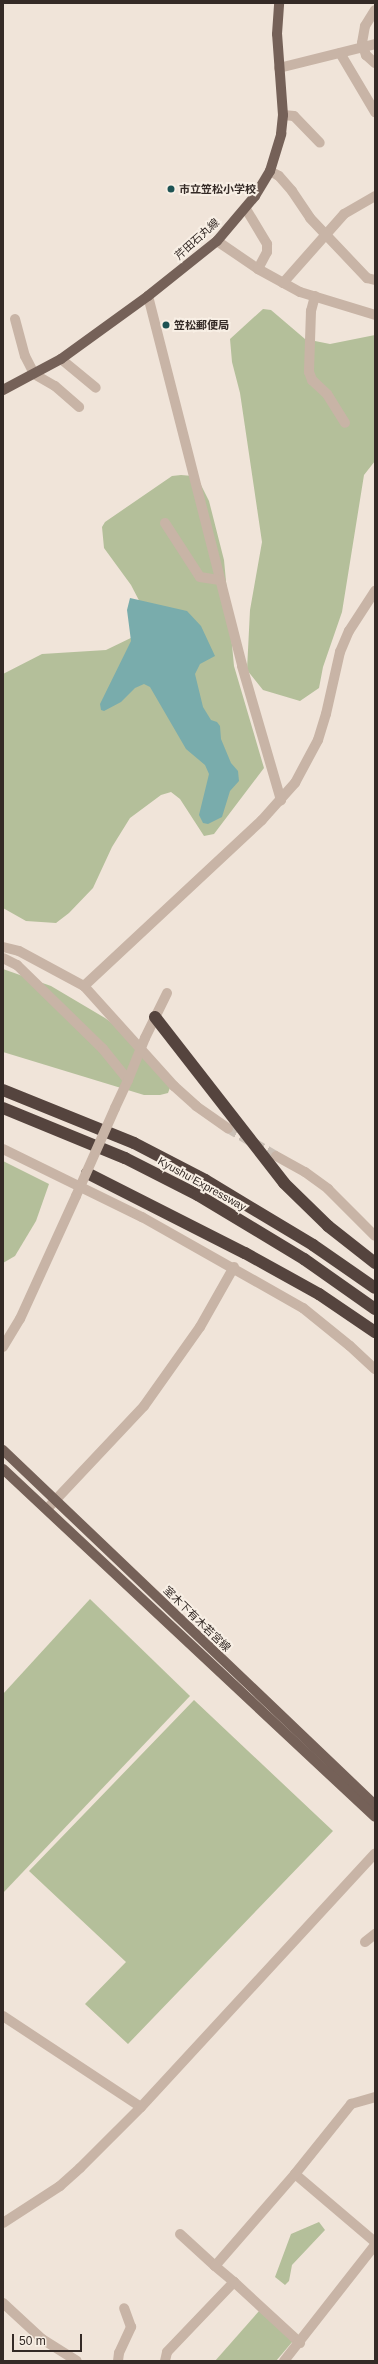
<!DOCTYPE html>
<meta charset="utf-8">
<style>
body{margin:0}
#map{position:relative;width:378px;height:2364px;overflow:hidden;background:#f0e4d9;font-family:Arial,"Noto Sans JP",sans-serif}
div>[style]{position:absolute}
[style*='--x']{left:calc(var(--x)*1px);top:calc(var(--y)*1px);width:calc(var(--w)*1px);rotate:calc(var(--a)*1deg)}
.green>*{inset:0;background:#b4bf9a}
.water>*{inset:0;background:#79acac}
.minor-tunnel>*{height:10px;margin-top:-5px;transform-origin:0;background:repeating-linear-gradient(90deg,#cabfb5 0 10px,transparent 0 15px)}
.minor>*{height:10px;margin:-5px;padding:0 5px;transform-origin:5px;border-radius:5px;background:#c8b4a6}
.major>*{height:10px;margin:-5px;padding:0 5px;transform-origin:5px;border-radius:5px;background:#756158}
.highway>*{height:12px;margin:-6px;padding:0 6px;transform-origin:6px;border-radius:6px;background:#55443e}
.minor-bridge>*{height:10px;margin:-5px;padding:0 5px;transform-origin:5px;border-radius:5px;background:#c8b4a6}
.dots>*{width:11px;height:11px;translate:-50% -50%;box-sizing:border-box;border:2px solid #f8efe5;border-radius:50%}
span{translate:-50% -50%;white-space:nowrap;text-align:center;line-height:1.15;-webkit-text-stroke:4px #f8efe5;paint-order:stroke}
.poi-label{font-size:11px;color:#342a26;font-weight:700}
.left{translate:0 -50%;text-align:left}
.street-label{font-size:11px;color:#342a26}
.frame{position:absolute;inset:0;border:4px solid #342a26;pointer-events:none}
.scale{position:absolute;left:12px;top:2334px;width:70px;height:18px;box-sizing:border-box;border:2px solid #342a26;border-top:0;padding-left:5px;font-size:12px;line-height:14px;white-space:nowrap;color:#342a26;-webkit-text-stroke:3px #f8efe5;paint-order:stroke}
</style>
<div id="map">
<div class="green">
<div style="clip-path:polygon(263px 309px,271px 310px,305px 339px,330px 344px,375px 335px,375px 461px,364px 475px,342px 612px,323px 667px,319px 688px,300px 701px,263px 690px,247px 670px,250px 610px,262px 542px,240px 393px,232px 362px,230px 339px)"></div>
<div style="clip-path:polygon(181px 475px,193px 476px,199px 481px,209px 501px,224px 560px,234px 666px,264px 768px,214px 834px,204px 836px,180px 799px,171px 792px,161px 795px,130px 818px,112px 847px,93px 888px,69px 913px,56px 923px,26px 921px,3px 908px,3px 674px,42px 654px,106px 650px,139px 634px,145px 612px,131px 585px,104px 548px,102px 527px,105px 522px,172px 476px)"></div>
<div style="clip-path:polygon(3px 969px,51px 986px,105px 1018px,137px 1042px,171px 1085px,168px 1093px,160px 1095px,144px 1095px,3px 1052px)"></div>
<div style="clip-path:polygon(3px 1161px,49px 1184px,36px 1221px,15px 1256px,3px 1263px)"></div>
<div style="clip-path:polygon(90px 1599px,190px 1696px,3px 1893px,3px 1694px)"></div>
<div style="clip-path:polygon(194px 1700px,333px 1831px,128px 2044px,85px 2004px,126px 1962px,29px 1871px)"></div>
<div style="clip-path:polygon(319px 2222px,325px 2230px,292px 2265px,289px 2281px,285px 2285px,275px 2277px,291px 2234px)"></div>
<div style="clip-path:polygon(259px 2311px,293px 2341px,276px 2361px,215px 2361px)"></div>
</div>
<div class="water">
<div style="clip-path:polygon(130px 598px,187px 611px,201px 626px,215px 656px,200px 664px,195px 674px,203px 707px,211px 720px,217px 722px,220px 726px,221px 739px,231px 763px,238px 771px,239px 781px,230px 791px,222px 817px,208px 824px,203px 823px,199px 815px,209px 774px,205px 765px,186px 749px,150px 687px,144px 684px,135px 688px,121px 702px,104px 711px,101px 710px,100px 704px,131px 641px,127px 610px)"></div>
</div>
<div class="minor-tunnel">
<div style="--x:228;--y:1128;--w:56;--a:30.3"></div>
</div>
<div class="minor">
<div style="--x:375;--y:10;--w:19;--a:122"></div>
<div style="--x:365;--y:26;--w:17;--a:100"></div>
<div style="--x:362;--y:43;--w:13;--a:72"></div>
<div style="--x:366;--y:55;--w:12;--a:42"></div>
<div style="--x:340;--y:53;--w:69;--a:59.3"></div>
<div style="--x:279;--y:68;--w:99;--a:-14"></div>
<div style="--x:283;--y:115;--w:11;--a:5"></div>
<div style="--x:294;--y:116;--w:37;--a:46"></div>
<div style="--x:270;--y:171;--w:10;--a:29"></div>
<div style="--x:279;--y:176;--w:20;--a:49"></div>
<div style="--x:292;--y:191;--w:32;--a:56"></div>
<div style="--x:310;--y:218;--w:83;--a:46.5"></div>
<div style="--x:367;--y:278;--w:8;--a:14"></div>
<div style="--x:246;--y:209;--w:41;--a:59"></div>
<div style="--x:267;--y:244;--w:8;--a:90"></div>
<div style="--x:267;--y:252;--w:19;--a:118"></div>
<div style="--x:217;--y:241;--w:50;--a:34.3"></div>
<div style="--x:258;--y:269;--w:48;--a:28.7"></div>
<div style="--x:300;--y:292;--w:78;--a:17"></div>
<div style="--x:283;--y:283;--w:92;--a:-48.5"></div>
<div style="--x:344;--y:214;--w:36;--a:-30"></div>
<div style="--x:148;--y:296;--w:382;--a:75.7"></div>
<div style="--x:242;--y:666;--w:140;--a:73.8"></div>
<div style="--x:315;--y:296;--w:16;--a:105"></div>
<div style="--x:311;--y:311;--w:61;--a:91.9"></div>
<div style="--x:309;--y:372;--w:9;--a:69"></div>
<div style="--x:312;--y:380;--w:21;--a:43"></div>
<div style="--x:327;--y:394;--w:34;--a:58"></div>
<div style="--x:15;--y:319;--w:38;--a:75"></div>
<div style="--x:25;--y:356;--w:20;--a:63"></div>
<div style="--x:34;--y:374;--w:24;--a:30"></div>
<div style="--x:55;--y:386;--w:32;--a:41"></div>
<div style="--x:61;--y:359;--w:45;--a:39.6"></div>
<div style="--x:165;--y:523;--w:64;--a:57.1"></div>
<div style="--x:200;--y:577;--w:20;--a:9"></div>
<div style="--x:3;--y:947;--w:16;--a:14"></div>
<div style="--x:19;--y:951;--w:74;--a:28.3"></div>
<div style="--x:84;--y:986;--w:135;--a:48"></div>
<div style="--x:174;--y:1086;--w:30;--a:42"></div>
<div style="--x:196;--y:1106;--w:39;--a:35"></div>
<div style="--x:3;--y:958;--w:16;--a:27"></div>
<div style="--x:17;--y:965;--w:120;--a:44.3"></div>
<div style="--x:103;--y:1049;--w:40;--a:51"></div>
<div style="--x:128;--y:1080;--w:31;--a:115"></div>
<div style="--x:84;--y:986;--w:243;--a:-43"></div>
<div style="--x:262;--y:820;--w:50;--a:-48.3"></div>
<div style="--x:295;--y:783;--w:49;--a:-61.9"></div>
<div style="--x:318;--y:740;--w:27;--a:-73"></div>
<div style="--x:326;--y:714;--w:64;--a:-77.3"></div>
<div style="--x:340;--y:652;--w:23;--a:-67"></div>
<div style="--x:349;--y:631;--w:48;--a:-57"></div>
<div style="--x:145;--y:1038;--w:50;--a:-63.9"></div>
<div style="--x:3;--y:1149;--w:155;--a:26.1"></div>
<div style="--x:142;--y:1217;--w:185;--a:29.5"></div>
<div style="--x:303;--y:1308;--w:60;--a:39"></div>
<div style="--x:350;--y:1346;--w:34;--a:43"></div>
<div style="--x:276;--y:1156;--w:33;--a:29"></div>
<div style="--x:305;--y:1172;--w:29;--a:36"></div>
<div style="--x:328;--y:1189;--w:66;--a:45"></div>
<div style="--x:3;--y:1347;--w:33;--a:-59"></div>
<div style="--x:20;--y:1319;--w:135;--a:-65.5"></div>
<div style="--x:47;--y:1509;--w:141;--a:-46.7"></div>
<div style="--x:144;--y:1406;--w:97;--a:-54.7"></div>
<div style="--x:200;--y:1327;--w:69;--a:-60.5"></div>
<div style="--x:365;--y:1942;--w:13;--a:-39"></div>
<div style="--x:3;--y:2016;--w:165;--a:33.4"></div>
<div style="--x:295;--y:2174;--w:105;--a:40.4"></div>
<div style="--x:3;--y:2223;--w:68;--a:-33"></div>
<div style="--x:60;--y:2186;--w:27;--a:-42"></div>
<div style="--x:80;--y:2168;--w:86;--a:-45"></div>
<div style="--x:141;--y:2107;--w:345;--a:-47.3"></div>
<div style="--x:180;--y:2234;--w:47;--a:42.4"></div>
<div style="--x:234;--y:2282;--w:90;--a:42.7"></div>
<div style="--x:3;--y:2303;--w:53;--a:42.7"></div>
<div style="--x:42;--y:2339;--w:41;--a:32.2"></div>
<div style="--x:118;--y:2361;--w:8;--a:-83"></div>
<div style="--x:119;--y:2353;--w:29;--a:-65"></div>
<div style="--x:131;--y:2327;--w:20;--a:-110"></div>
<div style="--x:165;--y:2361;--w:9;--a:-77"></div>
<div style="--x:167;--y:2352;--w:97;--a:-46.3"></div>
<div style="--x:234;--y:2282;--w:25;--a:-140"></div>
<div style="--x:215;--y:2266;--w:122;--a:-49"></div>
<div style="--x:295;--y:2174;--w:90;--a:-51.3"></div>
<div style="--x:351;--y:2104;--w:25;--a:-16"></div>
<div style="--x:284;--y:2361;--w:147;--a:-51.9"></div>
</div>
<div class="major">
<div style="--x:3;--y:390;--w:66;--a:-28.1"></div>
<div style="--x:61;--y:359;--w:107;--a:-35.9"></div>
<div style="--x:148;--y:296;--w:88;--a:-38.6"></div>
<div style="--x:217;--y:241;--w:59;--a:-49.8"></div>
<div style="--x:255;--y:196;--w:29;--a:-59"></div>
<div style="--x:270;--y:171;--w:39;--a:-73"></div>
<div style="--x:281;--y:134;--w:19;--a:-84"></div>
<div style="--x:283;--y:115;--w:81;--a:-94.2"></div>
<div style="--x:277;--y:34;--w:31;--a:-86"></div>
<div style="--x:3;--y:1450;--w:514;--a:43.66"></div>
<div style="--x:3;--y:1469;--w:509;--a:43.09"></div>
</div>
<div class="highway">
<div style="--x:155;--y:1017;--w:210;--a:52.1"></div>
<div style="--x:284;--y:1183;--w:62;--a:44.3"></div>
<div style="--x:328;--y:1226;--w:60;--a:38.2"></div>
<div style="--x:3;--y:1090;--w:141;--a:22"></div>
<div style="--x:134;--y:1143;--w:80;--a:27.5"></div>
<div style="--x:205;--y:1180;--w:126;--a:31"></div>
<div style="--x:313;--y:1245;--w:75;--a:34.7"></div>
<div style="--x:3;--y:1108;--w:132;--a:22.3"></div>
<div style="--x:125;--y:1158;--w:82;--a:26.9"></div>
<div style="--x:198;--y:1195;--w:124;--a:31.1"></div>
<div style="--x:304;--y:1259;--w:87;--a:35.2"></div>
<div style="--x:87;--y:1173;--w:177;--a:26.9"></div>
<div style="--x:245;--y:1253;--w:85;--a:29"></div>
<div style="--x:319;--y:1294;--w:68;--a:34.2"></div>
</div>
<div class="minor-bridge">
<div style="--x:128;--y:1080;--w:45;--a:-68"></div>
<div style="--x:76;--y:1196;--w:96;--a:-66.1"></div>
</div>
<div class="dots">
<div style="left:171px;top:189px;background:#1e5354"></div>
<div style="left:166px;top:325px;background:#1e5354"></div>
</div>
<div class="poi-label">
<span class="left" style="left:179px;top:189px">市立笠松小学校</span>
<span class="left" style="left:174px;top:325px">笠松郵便局</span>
</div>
<div class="street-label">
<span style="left:197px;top:239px;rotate:-42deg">芹田石丸線</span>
<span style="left:202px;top:1184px;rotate:29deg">Kyushu Expressway</span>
<span style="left:197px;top:1619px;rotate:44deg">室木下有木若宮線</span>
</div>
<div class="frame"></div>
<div class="scale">50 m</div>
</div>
